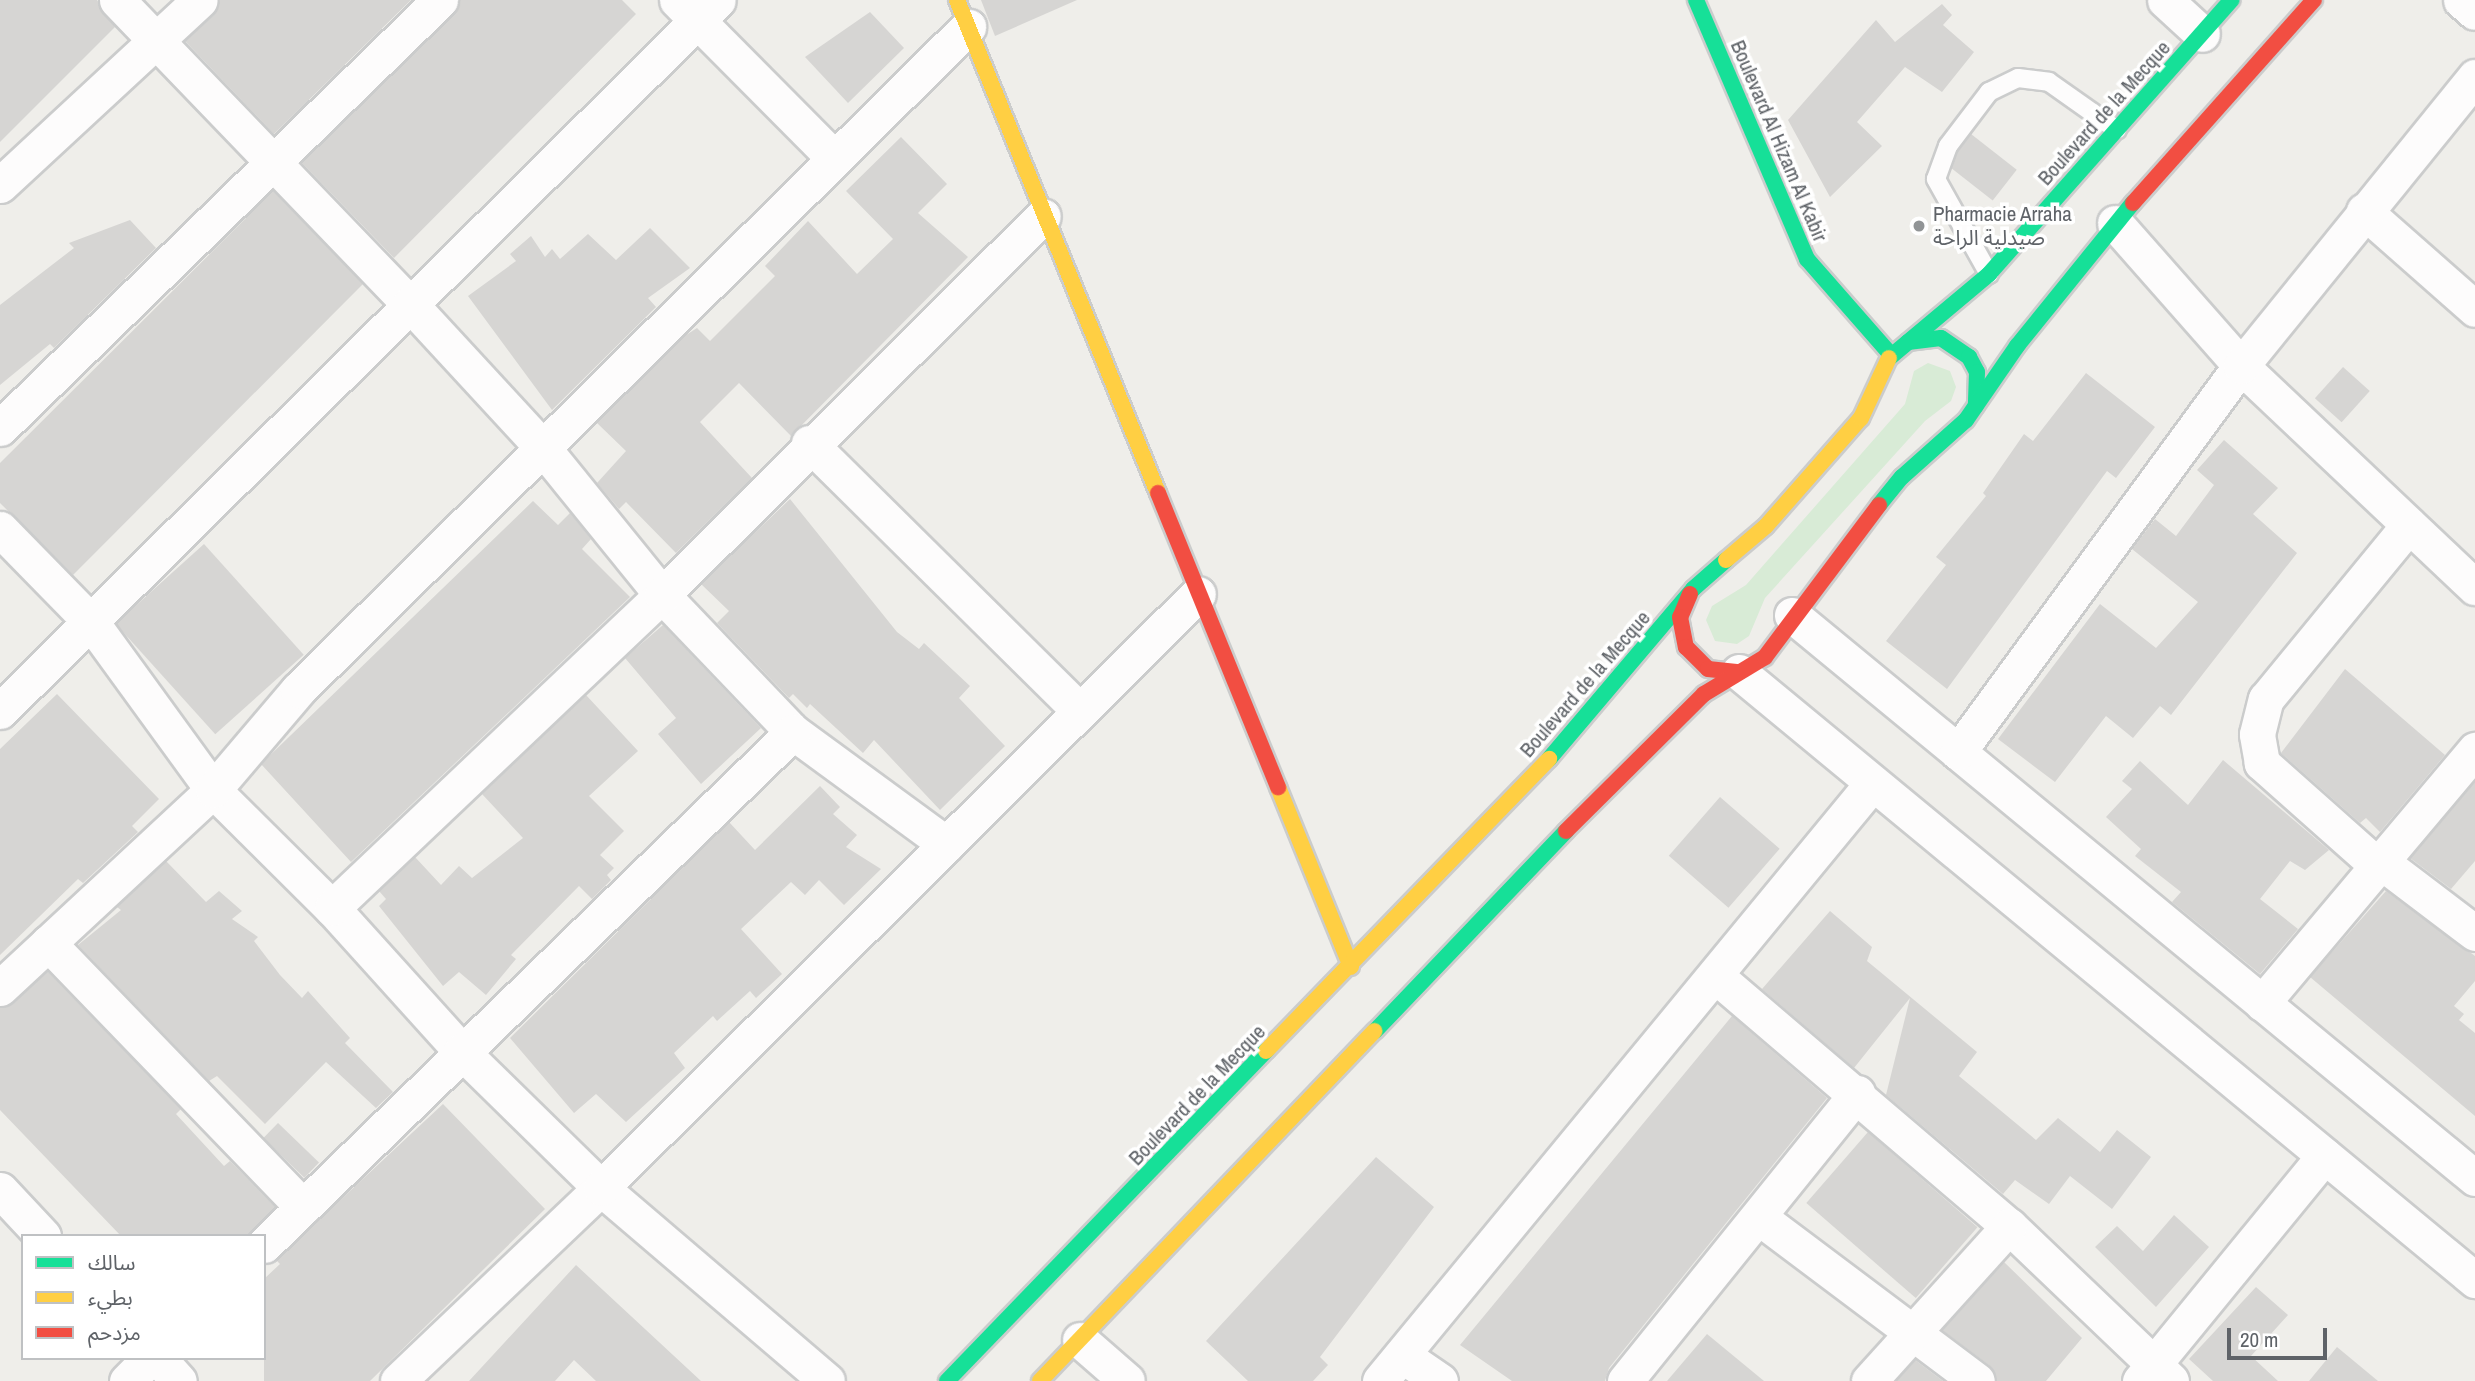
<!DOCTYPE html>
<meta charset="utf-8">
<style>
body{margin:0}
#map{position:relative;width:2475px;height:1381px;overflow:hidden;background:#efeeea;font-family:"Archivo Narrow","Noto Sans Arabic",sans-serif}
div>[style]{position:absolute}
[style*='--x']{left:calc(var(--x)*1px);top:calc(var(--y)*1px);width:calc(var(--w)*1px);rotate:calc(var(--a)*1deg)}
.green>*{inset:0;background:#d8ebd6}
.building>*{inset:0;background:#d6d5d3;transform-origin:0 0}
.roads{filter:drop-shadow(2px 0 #cbcccc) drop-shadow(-2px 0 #cbcccc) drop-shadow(0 2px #cbcccc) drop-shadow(0 -2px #cbcccc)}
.lane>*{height:18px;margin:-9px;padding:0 9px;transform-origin:9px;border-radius:9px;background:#fdfcfc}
.street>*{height:35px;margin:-17.5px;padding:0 17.5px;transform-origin:17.5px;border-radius:17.5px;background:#fdfcfc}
.fast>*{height:16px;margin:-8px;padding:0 8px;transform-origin:8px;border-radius:8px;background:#16e098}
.slow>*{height:16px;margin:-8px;padding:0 8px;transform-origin:8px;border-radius:8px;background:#ffcf43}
.jam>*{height:16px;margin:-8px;padding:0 8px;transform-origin:8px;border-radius:8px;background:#f24e42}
.dots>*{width:19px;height:19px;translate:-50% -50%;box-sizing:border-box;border:4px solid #fff;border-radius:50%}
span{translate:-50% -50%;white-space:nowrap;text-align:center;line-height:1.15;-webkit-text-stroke:7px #fff;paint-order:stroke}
.street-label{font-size:21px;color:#5f6368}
.poi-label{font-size:21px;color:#5f6368}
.left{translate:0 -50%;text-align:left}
.legend{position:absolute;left:21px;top:1234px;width:245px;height:126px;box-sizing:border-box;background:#fff;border:2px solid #bfc1c3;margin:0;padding:9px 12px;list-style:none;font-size:21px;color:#5f6368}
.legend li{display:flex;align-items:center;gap:14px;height:35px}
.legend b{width:35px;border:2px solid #bfc1c3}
.scale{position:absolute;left:2227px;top:1328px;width:100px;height:32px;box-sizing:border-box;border:4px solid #5f6368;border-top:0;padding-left:9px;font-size:21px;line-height:24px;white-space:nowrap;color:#5f6368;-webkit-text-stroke:5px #fff;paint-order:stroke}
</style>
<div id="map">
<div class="green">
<div style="clip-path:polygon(1928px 363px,1950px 371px,1956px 387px,1951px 401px,1925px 421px,1765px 598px,1749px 636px,1737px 644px,1715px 641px,1706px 620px,1712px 606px,1746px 585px,1905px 404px,1914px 371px)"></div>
</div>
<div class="building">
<div style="clip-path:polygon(0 0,97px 0,115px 27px,0 142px)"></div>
<div style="clip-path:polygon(220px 0,411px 0,274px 134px,185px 41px,214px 15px)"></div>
<div style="clip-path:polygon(460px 0,622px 0,636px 14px,394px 258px,302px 163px,454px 14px)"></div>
<div style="clip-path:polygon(981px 0,1077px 0,995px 36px)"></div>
<div style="clip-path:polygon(1942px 4px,1952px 15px,1943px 25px,1974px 52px,1942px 92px,1905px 67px,1857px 122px,1882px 146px,1830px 197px,1788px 120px,1876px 20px,1895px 42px)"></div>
<div style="clip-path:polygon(870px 12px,904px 48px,848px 103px,805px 57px)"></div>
<div style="left:1971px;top:134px;width:58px;height:39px;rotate:38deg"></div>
<div style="clip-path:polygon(901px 137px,947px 184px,918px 213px,968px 257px,791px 436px,739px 383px,700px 422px,752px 478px,676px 553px,626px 502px,619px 509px,597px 483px,626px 451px,597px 423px,683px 337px,697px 328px,710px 341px,775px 276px,765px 266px,808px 221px,857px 274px,893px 239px,846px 191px)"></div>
<div style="clip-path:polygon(273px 191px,363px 284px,73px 575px,0 503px,0 463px)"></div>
<div style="clip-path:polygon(130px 220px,156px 248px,54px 348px,50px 344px,0 385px,0 305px,74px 248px,69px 243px)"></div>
<div style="clip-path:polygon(650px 228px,690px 268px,648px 298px,656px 307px,552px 410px,468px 296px,516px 261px,510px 254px,531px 236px,545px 257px,552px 249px,560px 259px,588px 234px,616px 260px)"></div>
<div style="left:2343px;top:367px;width:36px;height:42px;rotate:42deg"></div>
<div style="clip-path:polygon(2086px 373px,2155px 427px,2116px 478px,2107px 471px,1947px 689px,1886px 641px,1946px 565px,1936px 557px,1986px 496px,1983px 493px,2024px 434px,2033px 441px)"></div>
<div style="clip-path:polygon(2224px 440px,2278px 488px,2253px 514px,2297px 553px,2171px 715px,2160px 706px,2133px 738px,2106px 716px,2055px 782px,1998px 739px,2100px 604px,2156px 648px,2198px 602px,2132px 549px,2155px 519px,2176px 536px,2214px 485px,2197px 470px)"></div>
<div style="clip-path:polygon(790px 499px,897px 632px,919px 649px,924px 643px,970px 686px,959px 698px,1005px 746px,940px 810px,874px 740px,863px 753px,810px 704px,807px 708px,793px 694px,789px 698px,717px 623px,729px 611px,701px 584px)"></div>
<div style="clip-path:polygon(533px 501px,558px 525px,570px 513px,591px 539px,582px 549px,630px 597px,351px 862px,261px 764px)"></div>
<div style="left:204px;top:544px;width:149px;height:119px;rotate:48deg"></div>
<div style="clip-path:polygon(663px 625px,761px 728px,701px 784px,658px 734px,676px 718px,625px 658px)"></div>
<div style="clip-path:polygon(2345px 669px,2445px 755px,2380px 832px,2366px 818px,2360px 823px,2281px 753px)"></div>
<div style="clip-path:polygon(57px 694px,159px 799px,132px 826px,138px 832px,83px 883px,78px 879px,0 955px,0 749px)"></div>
<div style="clip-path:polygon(586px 695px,638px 751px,589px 796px,624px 831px,600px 855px,614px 868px,607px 875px,611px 880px,592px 899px,579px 886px,511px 955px,516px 959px,486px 995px,459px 972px,443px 986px,379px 906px,386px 899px,379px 891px,415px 857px,441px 885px,459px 866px,472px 878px,523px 838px,482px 794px)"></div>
<div style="clip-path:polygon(2223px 760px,2329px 850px,2305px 870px,2290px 861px,2260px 899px,2298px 929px,2260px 974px,2172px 902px,2181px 892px,2135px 856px,2141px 849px,2106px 817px,2132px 789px,2122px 781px,2140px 761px,2188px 805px)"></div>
<div style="clip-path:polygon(2475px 781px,2475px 861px,2451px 889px,2410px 858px)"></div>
<div style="clip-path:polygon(820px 786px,840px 807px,833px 814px,857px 835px,846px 847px,881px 869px,844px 905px,819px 880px,805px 895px,791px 882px,741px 929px,782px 974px,756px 998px,750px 991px,717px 1021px,713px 1016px,674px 1053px,685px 1068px,626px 1122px,596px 1094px,574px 1113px,510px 1038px,729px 822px,755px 850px)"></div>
<div style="left:1720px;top:797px;width:79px;height:78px;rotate:41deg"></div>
<div style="clip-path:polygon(166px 861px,206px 902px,219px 891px,242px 911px,232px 919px,258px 937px,254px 941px,280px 975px,302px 998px,308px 991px,350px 1038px,345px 1043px,393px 1092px,376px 1108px,326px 1062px,265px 1124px,217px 1076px,209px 1081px,78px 945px,121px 910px,117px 907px)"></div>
<div style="clip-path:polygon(2386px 891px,2475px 956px,2475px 981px,2454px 1006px,2464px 1014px,2459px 1020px,2475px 1033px,2475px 1116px,2310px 977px)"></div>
<div style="clip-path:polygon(1830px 911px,1872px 947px,1867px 961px,1977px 1052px,1959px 1076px,2036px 1140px,2058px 1118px,2100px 1152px,2117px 1130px,2151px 1157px,2112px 1209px,2070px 1176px,2049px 1204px,2015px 1180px,2003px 1194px,1886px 1095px,1910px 998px,1854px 1068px,1762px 989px)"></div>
<div style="clip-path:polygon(47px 971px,181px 1109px,176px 1114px,224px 1166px,230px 1161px,275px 1207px,247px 1236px,121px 1236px,0 1110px,0 1008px,14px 1003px)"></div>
<div style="clip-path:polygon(1732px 1016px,1827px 1098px,1609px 1368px,1605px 1381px,1512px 1381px,1460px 1345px)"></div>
<div style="clip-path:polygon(443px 1104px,545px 1209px,370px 1381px,264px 1381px,264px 1279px,280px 1264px,276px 1260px)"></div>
<div style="left:278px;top:1123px;width:57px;height:21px;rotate:44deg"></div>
<div style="left:1868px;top:1132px;width:145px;height:94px;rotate:41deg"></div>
<div style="clip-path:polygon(1376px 1157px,1434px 1207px,1320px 1357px,1328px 1365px,1313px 1381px,1248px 1381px,1206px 1341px)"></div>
<div style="clip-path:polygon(2174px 1215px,2209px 1247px,2156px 1307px,2095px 1247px,2117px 1226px,2143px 1251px)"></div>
<div style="clip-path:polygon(2004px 1262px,2082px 1338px,2046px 1381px,1997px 1381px,1989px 1365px,1942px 1330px)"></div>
<div style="clip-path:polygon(576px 1265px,701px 1381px,596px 1381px,574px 1360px,555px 1381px,469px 1381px)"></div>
<div style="clip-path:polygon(2256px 1287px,2288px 1315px,2251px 1356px,2278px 1381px,2213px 1381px,2189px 1359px)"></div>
<div style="clip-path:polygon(1707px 1334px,1764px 1381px,1667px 1381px)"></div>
<div style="clip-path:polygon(2337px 1347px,2378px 1381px,2309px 1381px)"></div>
<div style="clip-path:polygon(1915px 1360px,1943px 1381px,1896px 1381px)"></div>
</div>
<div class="roads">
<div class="lane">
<div style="--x:1989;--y:274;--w:109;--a:-119.2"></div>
<div style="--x:1936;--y:179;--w:35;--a:-70"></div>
<div style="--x:1948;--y:146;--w:68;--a:-52.8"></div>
<div style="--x:1989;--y:92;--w:32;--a:-26"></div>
<div style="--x:2018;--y:78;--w:31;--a:7"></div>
<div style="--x:2049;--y:82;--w:83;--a:35.2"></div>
</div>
<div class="street">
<div style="--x:117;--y:0;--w:422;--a:46.1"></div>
<div style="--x:410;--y:304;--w:196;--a:47.3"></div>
<div style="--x:543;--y:448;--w:189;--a:51"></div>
<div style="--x:662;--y:595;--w:190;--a:46.3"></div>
<div style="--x:793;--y:732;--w:190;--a:36.2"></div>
<div style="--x:677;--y:0;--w:220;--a:45.2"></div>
<div style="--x:2165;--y:0;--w:50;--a:42.6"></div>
<div style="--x:2461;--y:0;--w:18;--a:41"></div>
<div style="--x:0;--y:185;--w:272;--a:-42.8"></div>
<div style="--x:2364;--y:211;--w:148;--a:41.4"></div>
<div style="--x:2115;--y:223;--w:191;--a:48.6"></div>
<div style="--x:2241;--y:366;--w:322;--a:43.4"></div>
<div style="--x:0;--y:428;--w:614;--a:-44.21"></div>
<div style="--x:809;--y:443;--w:381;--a:44.7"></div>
<div style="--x:0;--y:529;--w:130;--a:45.6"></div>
<div style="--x:91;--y:622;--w:208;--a:54"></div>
<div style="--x:213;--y:790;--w:168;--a:44.8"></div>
<div style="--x:332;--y:908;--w:193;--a:47.9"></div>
<div style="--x:461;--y:1051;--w:196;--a:44.4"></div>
<div style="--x:601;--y:1188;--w:297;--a:40.5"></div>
<div style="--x:1792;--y:615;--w:885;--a:39.5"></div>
<div style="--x:1739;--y:672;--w:955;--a:39.56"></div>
<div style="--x:0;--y:711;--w:1010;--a:-44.72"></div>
<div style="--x:1958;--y:752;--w:479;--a:-53.8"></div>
<div style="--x:2241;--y:366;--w:372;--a:-51"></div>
<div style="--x:2384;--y:864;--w:114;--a:37.2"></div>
<div style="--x:2379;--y:867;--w:157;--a:-138.4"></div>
<div style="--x:2262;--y:763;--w:29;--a:-100"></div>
<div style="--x:2257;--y:734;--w:36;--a:-76"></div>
<div style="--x:2266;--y:699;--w:225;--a:-50.6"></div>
<div style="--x:332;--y:908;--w:455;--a:-43.5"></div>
<div style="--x:662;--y:595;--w:537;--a:-44.85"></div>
<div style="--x:48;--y:943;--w:367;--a:46"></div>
<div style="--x:1717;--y:977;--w:384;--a:40.5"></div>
<div style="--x:2009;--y:1226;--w:224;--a:43.7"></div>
<div style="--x:0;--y:988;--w:291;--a:-42.9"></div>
<div style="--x:213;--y:790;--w:131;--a:-49.6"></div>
<div style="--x:298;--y:690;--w:943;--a:-44.7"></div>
<div style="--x:2262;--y:1003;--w:331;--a:-49.9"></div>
<div style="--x:0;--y:1190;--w:63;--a:46.9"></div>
<div style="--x:1760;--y:1218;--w:271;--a:36.9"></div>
<div style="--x:264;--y:1245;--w:737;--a:-44.12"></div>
<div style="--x:1080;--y:1340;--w:62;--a:41.1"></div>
<div style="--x:1402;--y:1355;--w:46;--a:34.4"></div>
<div style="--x:158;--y:1358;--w:31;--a:48"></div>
<div style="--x:127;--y:1381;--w:33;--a:-45"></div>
<div style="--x:398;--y:1381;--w:280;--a:-43.6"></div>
<div style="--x:601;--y:1188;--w:842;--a:-44.86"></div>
<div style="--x:1380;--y:1381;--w:772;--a:-50.52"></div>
<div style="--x:1625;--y:1381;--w:370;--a:-51.1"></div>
<div style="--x:1869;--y:1381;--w:209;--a:-47.9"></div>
<div style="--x:2140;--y:1381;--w:291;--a:-50.7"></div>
</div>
<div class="fast">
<div style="--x:1696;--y:0;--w:282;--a:66.8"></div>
<div style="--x:1807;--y:259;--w:128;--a:48.8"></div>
<div style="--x:1908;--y:342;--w:33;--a:-7"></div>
<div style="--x:1941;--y:338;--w:34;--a:34"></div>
<div style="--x:1969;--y:357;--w:17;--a:62"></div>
<div style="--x:1977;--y:372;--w:34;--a:92"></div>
<div style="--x:1889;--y:358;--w:131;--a:-40"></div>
<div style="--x:1989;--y:274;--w:366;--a:-48.5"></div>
<div style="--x:1879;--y:505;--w:36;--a:-51"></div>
<div style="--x:1902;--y:477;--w:86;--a:-41.7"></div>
<div style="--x:1966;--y:420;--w:90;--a:-55.4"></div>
<div style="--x:2017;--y:346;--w:184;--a:-51"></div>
<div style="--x:1549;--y:759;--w:223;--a:-49.7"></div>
<div style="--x:1693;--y:589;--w:44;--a:-41.3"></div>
<div style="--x:1375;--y:1031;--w:277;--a:-46.3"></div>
<div style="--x:947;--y:1381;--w:459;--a:-46"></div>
</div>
<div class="slow">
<div style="--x:957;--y:0;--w:532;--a:67.82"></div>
<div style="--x:1726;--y:560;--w:52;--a:-40.4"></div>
<div style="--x:1766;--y:526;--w:144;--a:-48.7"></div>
<div style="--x:1861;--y:418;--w:66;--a:-65"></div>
<div style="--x:1278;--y:787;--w:194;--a:67.9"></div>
<div style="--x:1266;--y:1051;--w:407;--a:-45.9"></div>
<div style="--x:1040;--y:1381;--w:484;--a:-46.3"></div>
</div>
<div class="jam">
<div style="--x:2133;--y:203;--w:272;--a:-48.3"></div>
<div style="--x:1158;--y:493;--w:318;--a:67.8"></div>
<div style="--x:1690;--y:594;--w:25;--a:113"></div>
<div style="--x:1680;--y:617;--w:31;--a:79"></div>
<div style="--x:1686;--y:647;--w:31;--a:45"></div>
<div style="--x:1708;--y:669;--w:31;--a:6"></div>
<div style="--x:1566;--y:831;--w:194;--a:-44.8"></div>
<div style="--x:1704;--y:694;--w:71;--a:-31.2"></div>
<div style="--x:1765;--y:657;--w:190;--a:-53.1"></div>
</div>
</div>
<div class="dots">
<div style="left:1919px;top:226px;background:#919496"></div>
</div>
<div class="street-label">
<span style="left:2104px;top:113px;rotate:-48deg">Boulevard de la Mecque</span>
<span style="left:1779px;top:141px;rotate:67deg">Boulevard Al Hizam Al Kabir</span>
<span style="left:1585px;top:684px;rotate:-49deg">Boulevard de la Mecque</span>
<span style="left:1197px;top:1095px;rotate:-46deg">Boulevard de la Mecque</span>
</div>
<div class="poi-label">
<span class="left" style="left:1933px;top:226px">Pharmacie Arraha<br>صيدلية الراحة</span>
</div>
<ul class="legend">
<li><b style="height:9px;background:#16e098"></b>سالك</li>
<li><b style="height:9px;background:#ffcf43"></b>بطيء</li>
<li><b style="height:9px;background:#f24e42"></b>مزدحم</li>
</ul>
<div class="scale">20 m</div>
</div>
